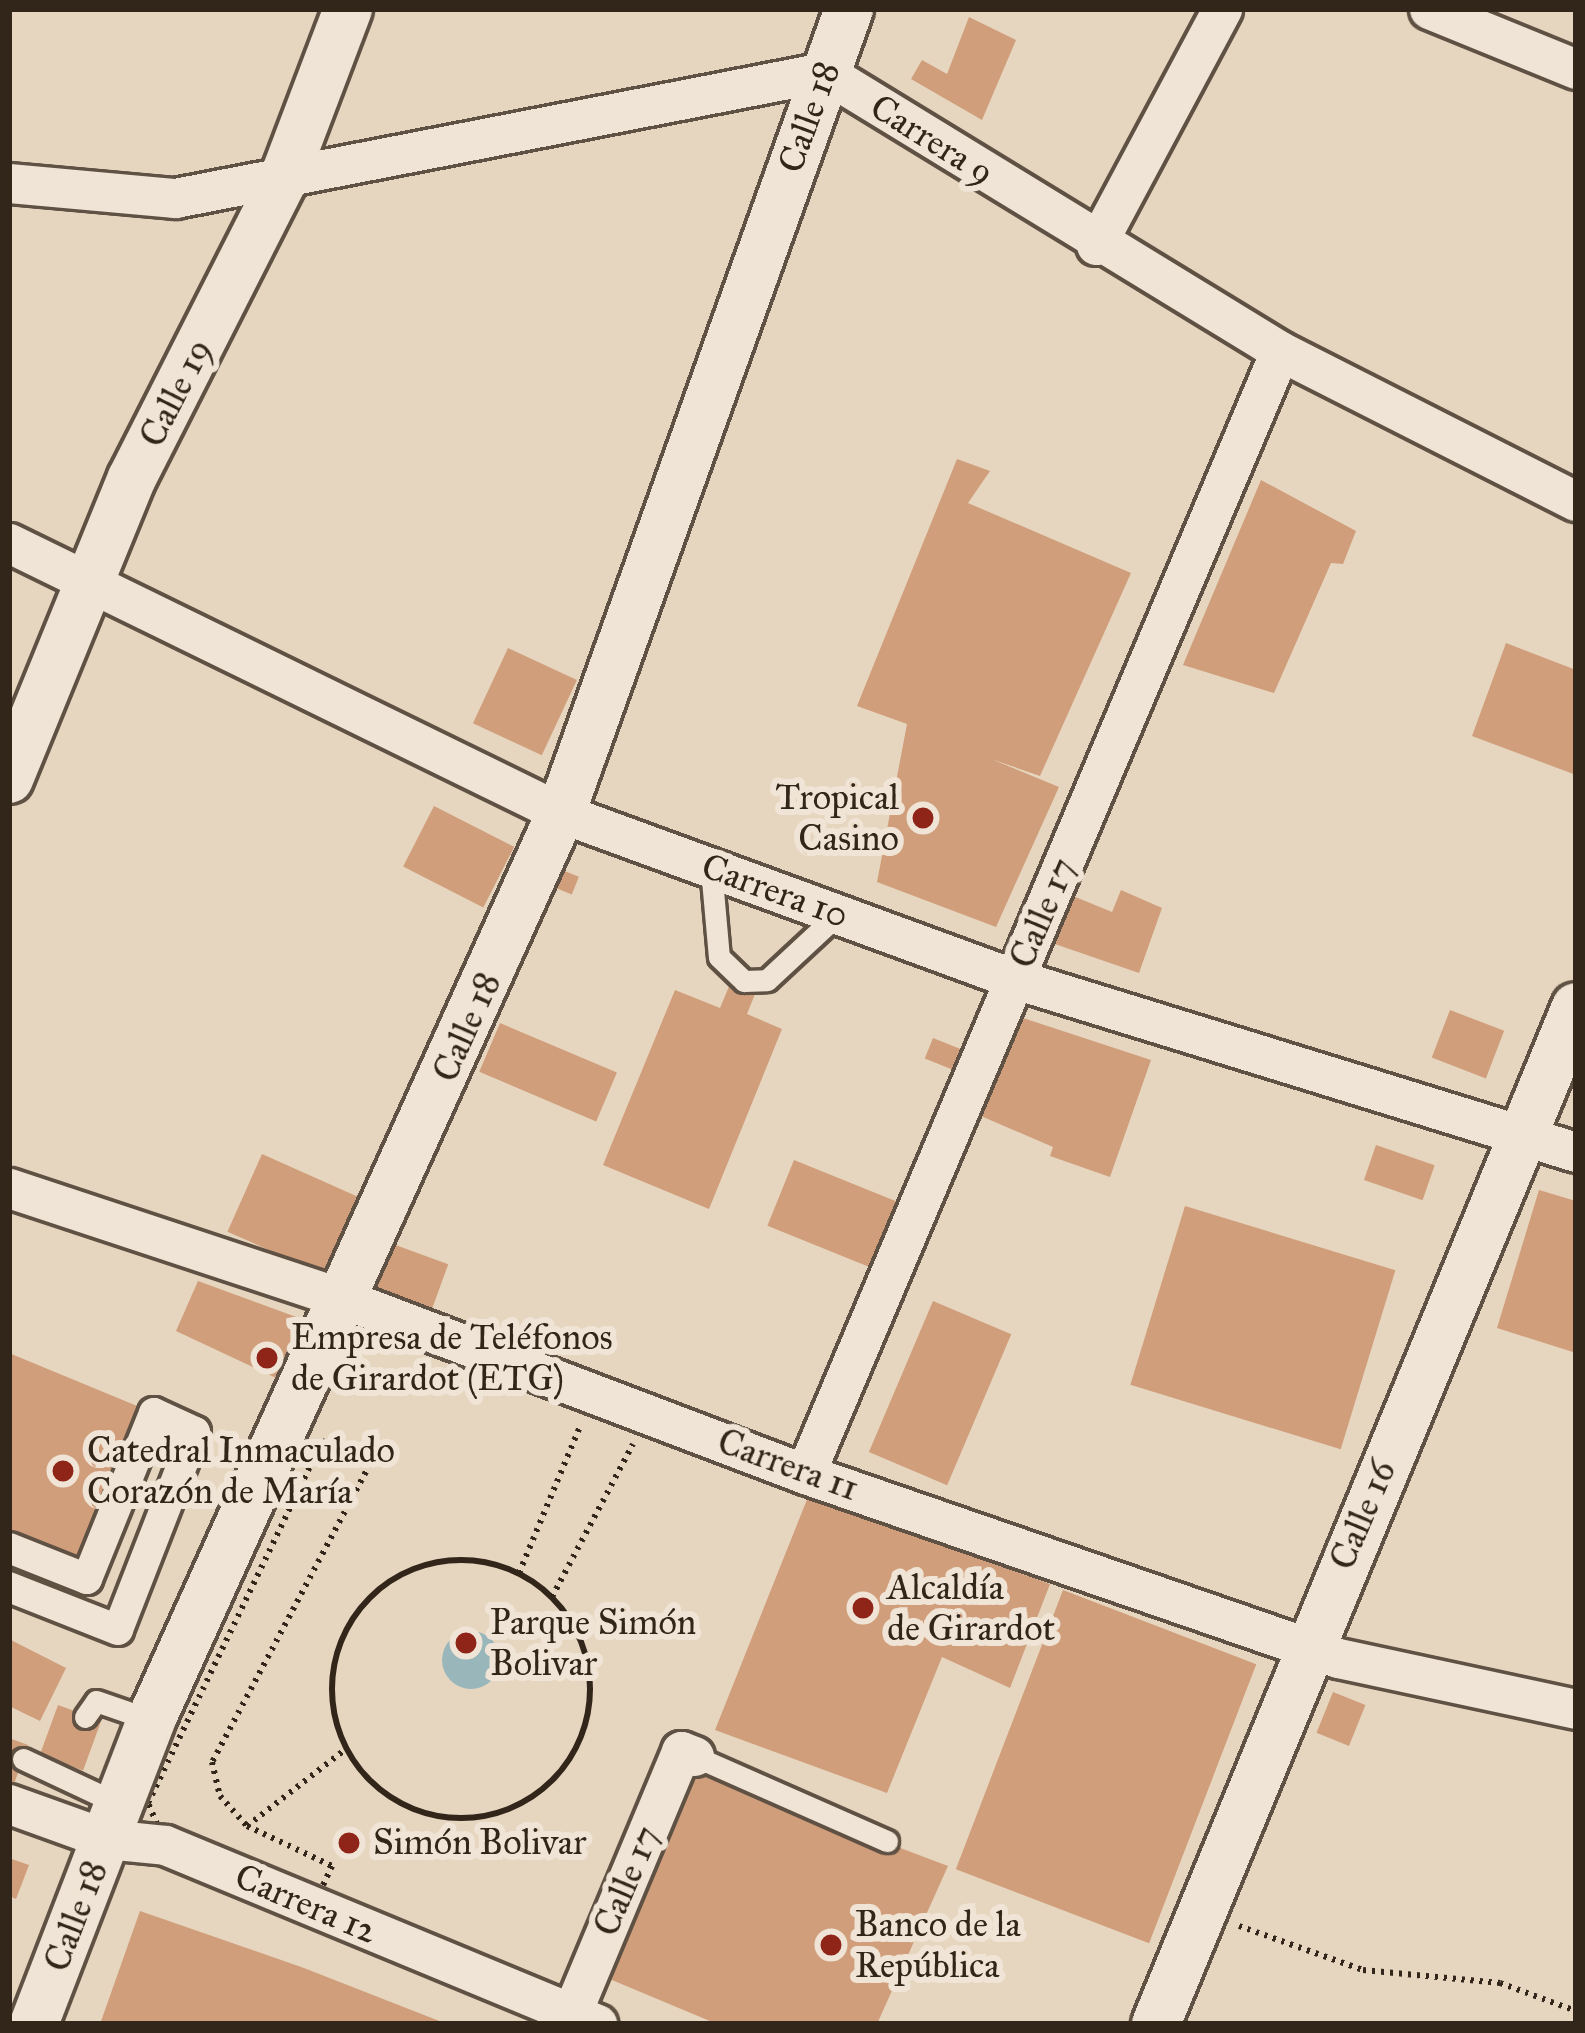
<!DOCTYPE html>
<meta charset="utf-8">
<style>
body{margin:0}
#map{position:relative;width:1585px;height:2033px;overflow:hidden;background:#e6d6bf;font-family:"IM FELL Great Primer",serif}
div>[style]{position:absolute}
[style*='--x']{left:calc(var(--x)*1px);top:calc(var(--y)*1px);width:calc(var(--w)*1px);rotate:calc(var(--a)*1deg)}
.water>*{inset:0;background:#99b7ba}
.round{border-radius:50%}
.building>*{inset:0;background:#d09e7b;transform-origin:0 0}
.path>*{height:6px;margin-top:-3px;transform-origin:0;background:repeating-linear-gradient(90deg,#32251a 0 3px,transparent 0 9px)}
.path>.ring{margin:-3px;padding:0;box-sizing:content-box;background:none;border:6px solid #32251a;border-radius:50%}
.roads{filter:drop-shadow(3px 0 #5f5143) drop-shadow(-3px 0 #5f5143) drop-shadow(0 3px #5f5143) drop-shadow(0 -3px #5f5143)}
.service>*{height:21px;margin:-10.5px;padding:0 10.5px;transform-origin:10.5px;border-radius:10.5px;background:#efe4d5}
.pedestrian>*{height:30px;margin:-15px;padding:0 15px;transform-origin:15px;border-radius:15px;background:#efe4d5}
.minor>*{height:39px;margin:-19.5px;padding:0 19.5px;transform-origin:19.5px;border-radius:19.5px;background:#efe4d5}
.tertiary>*{height:48px;margin:-24px;padding:0 24px;transform-origin:24px;border-radius:24px;background:#efe4d5}
.dots>*{width:33px;height:33px;translate:-50% -50%;box-sizing:border-box;border:6px solid #efe4d5;border-radius:50%}
span{translate:-50% -50%;white-space:nowrap;text-align:center;line-height:1.15;-webkit-text-stroke:12px #efe4d5;paint-order:stroke}
.street-label{font-size:36px;color:#32251a}
.poi-label{font-size:36px;color:#32251a}
.right{translate:-100% -50%;text-align:right}
.left{translate:0 -50%;text-align:left}
.frame{position:absolute;inset:0;border:12px solid #32251a;pointer-events:none}
</style>
<div id="map">
<div class="water">
<div class="round" style="left:442px;top:1631px;width:58px;height:58px"></div>
</div>
<div class="building">
<div style="clip-path:polygon(969px 17px,1016px 40px,982px 120px,911px 79px,922px 60px,947px 74px)"></div>
<div style="clip-path:polygon(957px 459px,990px 471px,968px 503px,1131px 573px,1040px 776px,991px 759px,1059px 787px,996px 927px,877px 882px,907px 724px,857px 706px)"></div>
<div style="clip-path:polygon(1261px 480px,1356px 531px,1343px 564px,1331px 563px,1274px 693px,1183px 665px)"></div>
<div style="clip-path:polygon(1506px 643px,1576px 670px,1576px 775px,1472px 736px)"></div>
<div style="left:508px;top:648px;width:76px;height:83px;rotate:25deg"></div>
<div style="left:434px;top:806px;width:90px;height:68px;rotate:27deg"></div>
<div style="left:552px;top:866px;width:29px;height:19px;rotate:22deg"></div>
<div style="clip-path:polygon(1121px 890px,1162px 908px,1139px 973px,1052px 943px,1073px 896px,1112px 912px)"></div>
<div style="clip-path:polygon(730px 984px,755px 994px,747px 1014px,782px 1029px,709px 1209px,603px 1165px,675px 990px,720px 1008px)"></div>
<div style="left:1450px;top:1010px;width:58px;height:51px;rotate:21deg"></div>
<div style="clip-path:polygon(1014px 1015px,1151px 1060px,1110px 1177px,1050px 1156px,1053px 1147px,974px 1113px)"></div>
<div style="left:500px;top:1023px;width:127px;height:53px;rotate:23deg"></div>
<div style="left:933px;top:1038px;width:37px;height:22px;rotate:22deg"></div>
<div style="left:1376px;top:1145px;width:62px;height:37px;rotate:19deg"></div>
<div style="left:262px;top:1154px;width:108px;height:85px;rotate:24deg"></div>
<div style="left:794px;top:1160px;width:114px;height:71px;rotate:22deg"></div>
<div style="clip-path:polygon(1539px 1190px,1576px 1201px,1576px 1353px,1497px 1328px)"></div>
<div style="left:1185px;top:1206px;width:220px;height:187px;rotate:17deg"></div>
<div style="left:390px;top:1243px;width:62px;height:51px;rotate:20deg"></div>
<div style="clip-path:polygon(198px 1281px,318px 1325px,289px 1384px,176px 1331px)"></div>
<div style="left:933px;top:1301px;width:85px;height:164px;rotate:23deg"></div>
<div style="clip-path:polygon(9px 1353px,142px 1408px,79px 1563px,9px 1534px)"></div>
<div style="clip-path:polygon(808px 1497px,1050px 1584px,1010px 1688px,942px 1657px,887px 1793px,715px 1730px)"></div>
<div style="left:1063px;top:1590px;width:207px;height:299px;rotate:21deg"></div>
<div style="clip-path:polygon(9px 1639px,66px 1668px,40px 1721px,9px 1706px)"></div>
<div style="left:1333px;top:1692px;width:35px;height:44px;rotate:22deg"></div>
<div style="left:58px;top:1705px;width:46px;height:53px;rotate:20deg"></div>
<div style="clip-path:polygon(9px 1738px,28px 1745px,14px 1784px,9px 1783px)"></div>
<div style="clip-path:polygon(686px 1767px,948px 1866px,877px 2024px,717px 2024px,600px 1975px)"></div>
<div style="clip-path:polygon(9px 1858px,29px 1865px,16px 1899px,9px 1896px)"></div>
<div style="clip-path:polygon(140px 1911px,304px 1968px,447px 2024px,100px 2024px)"></div>
</div>
<div class="path">
<div style="--x:322;--y:1441;--w:53;--a:25.6"></div>
<div style="--x:370;--y:1464;--w:337;--a:117.9"></div>
<div style="--x:212;--y:1762;--w:35;--a:77"></div>
<div style="--x:220;--y:1796;--w:40;--a:48"></div>
<div style="--x:247;--y:1826;--w:94;--a:25.2"></div>
<div style="--x:332;--y:1866;--w:31;--a:115"></div>
<div style="--x:319;--y:1894;--w:176;--a:-156.6"></div>
<div style="--x:157;--y:1824;--w:23;--a:-113"></div>
<div style="--x:148;--y:1803;--w:402;--a:-64.3"></div>
<div class="ring" style="left:332px;top:1560px;width:252px;height:252px"></div>
<div style="--x:519;--y:1573;--w:161;--a:-67.4"></div>
<div style="--x:552;--y:1597;--w:173;--a:-62.1"></div>
<div style="--x:247;--y:1826;--w:125;--a:-37.9"></div>
<div style="--x:1239;--y:1926;--w:132;--a:19.5"></div>
<div style="--x:1363;--y:1970;--w:138;--a:5.4"></div>
<div style="--x:1500;--y:1983;--w:81;--a:20.2"></div>
</div>
<div class="roads">
<div class="service">
<div style="--x:711;--y:868;--w:89;--a:84.9"></div>
<div style="--x:719;--y:957;--w:35;--a:44"></div>
<div style="--x:744;--y:981;--w:23;--a:-2"></div>
<div style="--x:767;--y:980;--w:97;--a:-42.9"></div>
<div style="--x:85;--y:1717;--w:19;--a:-55"></div>
<div style="--x:96;--y:1701;--w:58;--a:19.1"></div>
<div style="--x:694;--y:1756;--w:211;--a:23.8"></div>
<div style="--x:23;--y:1759;--w:104;--a:25.1"></div>
</div>
<div class="pedestrian">
<div style="--x:9;--y:1548;--w:84;--a:21.7"></div>
<div style="--x:87;--y:1579;--w:179;--a:-68"></div>
<div style="--x:154;--y:1413;--w:45;--a:24.9"></div>
<div style="--x:195;--y:1432;--w:212;--a:111.3"></div>
<div style="--x:118;--y:1630;--w:117;--a:-158.5"></div>
</div>
<div class="minor">
<div style="--x:1429;--y:9;--w:159;--a:22.2"></div>
<div style="--x:9;--y:183;--w:167;--a:5.2"></div>
<div style="--x:175;--y:198;--w:661;--a:-10.99"></div>
<div style="--x:824;--y:72;--w:535;--a:31.46"></div>
<div style="--x:1280;--y:351;--w:332;--a:26.9"></div>
<div style="--x:1096;--y:245;--w:268;--a:-61.9"></div>
<div style="--x:9;--y:543;--w:614;--a:26.06"></div>
<div style="--x:561;--y:813;--w:483;--a:20.1"></div>
<div style="--x:1015;--y:979;--w:587;--a:17.14"></div>
<div style="--x:9;--y:1188;--w:356;--a:18.3"></div>
<div style="--x:347;--y:1300;--w:490;--a:20.8"></div>
<div style="--x:805;--y:1474;--w:564;--a:19.05"></div>
<div style="--x:1338;--y:1658;--w:243;--a:12.1"></div>
<div style="--x:805;--y:1474;--w:1219;--a:-67.07"></div>
<div style="--x:9;--y:1804;--w:103;--a:19.8"></div>
<div style="--x:106;--y:1839;--w:59;--a:5.8"></div>
<div style="--x:165;--y:1845;--w:468;--a:22.5"></div>
<div style="--x:567;--y:2024;--w:296;--a:-67.3"></div>
<div style="--x:681;--y:1751;--w:14;--a:21"></div>
</div>
<div class="tertiary">
<div style="--x:9;--y:779;--w:325;--a:-67.8"></div>
<div style="--x:132;--y:478;--w:334;--a:-63.1"></div>
<div style="--x:283;--y:180;--w:183;--a:-69.2"></div>
<div style="--x:34;--y:2024;--w:326;--a:-68.9"></div>
<div style="--x:151;--y:1720;--w:995;--a:-65.68"></div>
<div style="--x:561;--y:813;--w:854;--a:-70.29"></div>
<div style="--x:1156;--y:2024;--w:1100;--a:-67.56"></div>
</div>
</div>
<div class="dots">
<div style="left:923px;top:818px;background:#8f2418"></div>
<div style="left:267px;top:1358px;background:#8f2418"></div>
<div style="left:63px;top:1471px;background:#8f2418"></div>
<div style="left:863px;top:1608px;background:#8f2418"></div>
<div style="left:466px;top:1643px;background:#8f2418"></div>
<div style="left:349px;top:1843px;background:#8f2418"></div>
<div style="left:831px;top:1945px;background:#8f2418"></div>
</div>
<div class="street-label">
<span style="left:809px;top:117px;rotate:-70deg">Calle 18</span>
<span style="left:932px;top:140px;rotate:32deg">Carrera 9</span>
<span style="left:176px;top:393px;rotate:-63deg">Calle 19</span>
<span style="left:775px;top:891px;rotate:20deg">Carrera 10</span>
<span style="left:1043px;top:913px;rotate:-67deg">Calle 17</span>
<span style="left:467px;top:1027px;rotate:-66deg">Calle 18</span>
<span style="left:788px;top:1465px;rotate:20deg">Carrera 11</span>
<span style="left:1363px;top:1515px;rotate:-67deg">Calle 16</span>
<span style="left:627px;top:1881px;rotate:-67deg">Calle 17</span>
<span style="left:306px;top:1904px;rotate:23deg">Carrera 12</span>
<span style="left:76px;top:1916px;rotate:-69deg">Calle 18</span>
</div>
<div class="poi-label">
<span class="right" style="left:899px;top:818px">Tropical<br>Casino</span>
<span class="left" style="left:291px;top:1358px">Empresa de Teléfonos<br>de Girardot (ETG)</span>
<span class="left" style="left:87px;top:1471px">Catedral Inmaculado<br>Corazón de María</span>
<span class="left" style="left:887px;top:1608px">Alcaldía<br>de Girardot</span>
<span class="left" style="left:490px;top:1643px">Parque Simón<br>Bolivar</span>
<span class="left" style="left:373px;top:1843px">Simón Bolivar</span>
<span class="left" style="left:855px;top:1945px">Banco de la<br>República</span>
</div>
<div class="frame"></div>
</div>
